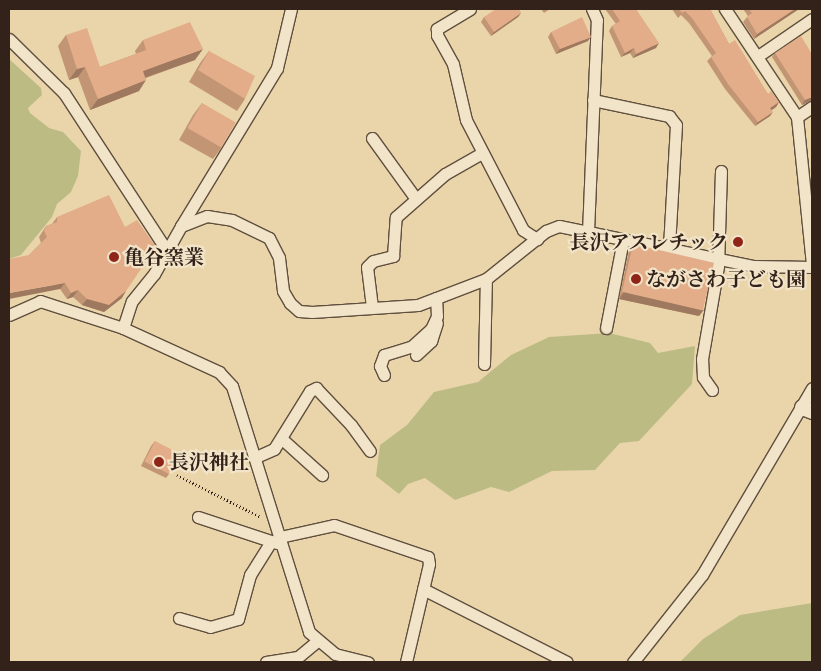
<!DOCTYPE html>
<meta charset="utf-8">
<style>
body{margin:0}
#map{position:relative;width:821px;height:671px;overflow:hidden;background:#ead5ab;font-family:Alegreya,"Noto Serif JP",serif}
div>[style]{position:absolute}
[style*='--x']{left:calc(var(--x)*1px);top:calc(var(--y)*1px);width:calc(var(--w)*1px);rotate:calc(var(--a)*1deg)}
.green>*{inset:0;background:#bdbb84}
.path>*{height:2.5px;margin-top:-1.25px;transform-origin:0;background:repeating-linear-gradient(90deg,#322219 0 1px,transparent 0 3.5px)}
.roads{filter:drop-shadow(1px 0 #604f3e) drop-shadow(-1px 0 #604f3e) drop-shadow(0 1px #604f3e) drop-shadow(0 -1px #604f3e)}
.minor>*{height:11px;margin:-5.5px;padding:0 5.5px;transform-origin:5.5px;border-radius:5.5px;background:#f1e4c8}
.tertiary>*{height:15px;margin:-7.5px;padding:0 7.5px;transform-origin:7.5px;border-radius:7.5px;background:#f1e4c8}
.wall>*{inset:0;background:#c29575}
.shaded-wall>*{inset:0;background:#9e795f}
.building>*{inset:0;background:#e2ad88;transform-origin:0 0}
.dots>*{width:14px;height:14px;translate:-50% -50%;box-sizing:border-box;border:2px solid #f1e4c8;border-radius:50%}
span{translate:-50% -50%;white-space:nowrap;text-align:center;line-height:1.15;-webkit-text-stroke:4.5px #f1e4c8;paint-order:stroke}
.poi-label{font-size:20px;color:#322219;font-weight:700}
.right{translate:-100% -50%;text-align:right}
.left{translate:0 -50%;text-align:left}
.frame{position:absolute;inset:0;border:10px solid #322219;pointer-events:none}
</style>
<div id="map">
<div class="green">
<div style="clip-path:polygon(9px 59px,41px 88px,42px 95px,28px 108px,30px 113px,49px 128px,63px 132px,81px 151px,78px 176px,71px 192px,57px 204px,52px 217px,21px 255px,9px 259px)"></div>
<div style="clip-path:polygon(609px 333px,650px 343px,658px 353px,695px 346px,692px 384px,639px 441px,620px 443px,595px 470px,552px 471px,509px 492px,491px 487px,455px 500px,425px 478px,408px 484px,399px 494px,376px 476px,380px 445px,407px 425px,434px 392px,478px 382px,511px 355px,549px 337px)"></div>
<div style="clip-path:polygon(812px 603px,812px 662px,680px 662px,703px 639px,740px 615px)"></div>
</div>
<div class="path">
<div style="--x:177;--y:475;--w:94;--a:26.6"></div>
</div>
<div class="roads">
<div class="minor">
<div style="--x:470;--y:9;--w:39;--a:149"></div>
<div style="--x:437;--y:29;--w:6;--a:90"></div>
<div style="--x:437;--y:35;--w:33;--a:61"></div>
<div style="--x:453;--y:64;--w:57;--a:76.9"></div>
<div style="--x:466;--y:120;--w:124;--a:62.6"></div>
<div style="--x:523;--y:230;--w:17;--a:33"></div>
<div style="--x:725;--y:9;--w:130;--a:56.3"></div>
<div style="--x:797;--y:117;--w:148;--a:84.2"></div>
<div style="--x:9;--y:39;--w:77;--a:44.5"></div>
<div style="--x:64;--y:93;--w:189;--a:56.9"></div>
<div style="--x:758;--y:56;--w:65;--a:-34.4"></div>
<div style="--x:593;--y:100;--w:78;--a:11.9"></div>
<div style="--x:669;--y:116;--w:11;--a:52"></div>
<div style="--x:676;--y:125;--w:123;--a:93.3"></div>
<div style="--x:797;--y:117;--w:18;--a:-34"></div>
<div style="--x:372;--y:138;--w:75;--a:54.2"></div>
<div style="--x:181;--y:226;--w:185;--a:-58.7"></div>
<div style="--x:277;--y:68;--w:61;--a:-76.7"></div>
<div style="--x:588;--y:232;--w:212;--a:-87.6"></div>
<div style="--x:597;--y:20;--w:12;--a:-114"></div>
<div style="--x:372;--y:307;--w:40;--a:-97.1"></div>
<div style="--x:367;--y:267;--w:8;--a:-45"></div>
<div style="--x:373;--y:261;--w:21;--a:-14"></div>
<div style="--x:393;--y:256;--w:39;--a:-86"></div>
<div style="--x:396;--y:217;--w:65;--a:-41.3"></div>
<div style="--x:445;--y:174;--w:43;--a:-29.6"></div>
<div style="--x:9;--y:315;--w:34;--a:-24"></div>
<div style="--x:40;--y:301;--w:87;--a:18"></div>
<div style="--x:123;--y:328;--w:106;--a:24.6"></div>
<div style="--x:219;--y:372;--w:19;--a:47"></div>
<div style="--x:232;--y:386;--w:258;--a:72.6"></div>
<div style="--x:309;--y:632;--w:34;--a:40"></div>
<div style="--x:335;--y:654;--w:34;--a:14"></div>
<div style="--x:123;--y:328;--w:28;--a:-72"></div>
<div style="--x:132;--y:301;--w:35;--a:-51"></div>
<div style="--x:154;--y:274;--w:55;--a:-60.6"></div>
<div style="--x:181;--y:226;--w:28;--a:-21"></div>
<div style="--x:207;--y:216;--w:25;--a:9"></div>
<div style="--x:232;--y:220;--w:41;--a:25.9"></div>
<div style="--x:269;--y:238;--w:22;--a:63"></div>
<div style="--x:279;--y:258;--w:33;--a:83"></div>
<div style="--x:283;--y:291;--w:14;--a:60"></div>
<div style="--x:290;--y:303;--w:12;--a:42"></div>
<div style="--x:299;--y:311;--w:13;--a:4"></div>
<div style="--x:312;--y:312;--w:106;--a:-3.8"></div>
<div style="--x:418;--y:305;--w:73;--a:-20.9"></div>
<div style="--x:486;--y:279;--w:77;--a:-38.7"></div>
<div style="--x:546;--y:231;--w:14;--a:-21"></div>
<div style="--x:559;--y:226;--w:199;--a:11.6"></div>
<div style="--x:754;--y:266;--w:58;--a:1"></div>
<div style="--x:606;--y:328;--w:90;--a:-79.1"></div>
<div style="--x:416;--y:355;--w:21;--a:-43"></div>
<div style="--x:431;--y:341;--w:19;--a:-72"></div>
<div style="--x:484;--y:364;--w:85;--a:-88.7"></div>
<div style="--x:384;--y:375;--w:10;--a:-114"></div>
<div style="--x:380;--y:366;--w:12;--a:-70"></div>
<div style="--x:384;--y:355;--w:28;--a:-17"></div>
<div style="--x:411;--y:347;--w:27;--a:-42"></div>
<div style="--x:431;--y:329;--w:14;--a:-65"></div>
<div style="--x:437;--y:316;--w:18;--a:-93"></div>
<div style="--x:712;--y:390;--w:16;--a:-125"></div>
<div style="--x:703;--y:377;--w:18;--a:-93"></div>
<div style="--x:702;--y:359;--w:94;--a:-80.2"></div>
<div style="--x:718;--y:266;--w:95;--a:-88.2"></div>
<div style="--x:282;--y:439;--w:54;--a:42"></div>
<div style="--x:256;--y:457;--w:20;--a:-24"></div>
<div style="--x:274;--y:449;--w:68;--a:-58.2"></div>
<div style="--x:310;--y:391;--w:7;--a:-27"></div>
<div style="--x:316;--y:388;--w:51;--a:46.6"></div>
<div style="--x:351;--y:425;--w:32;--a:54"></div>
<div style="--x:198;--y:517;--w:83;--a:18.2"></div>
<div style="--x:280;--y:537;--w:55;--a:-12.5"></div>
<div style="--x:334;--y:525;--w:99;--a:18.8"></div>
<div style="--x:428;--y:557;--w:7;--a:82"></div>
<div style="--x:429;--y:564;--w:101;--a:103.2"></div>
<div style="--x:423;--y:589;--w:161;--a:26.9"></div>
<div style="--x:179;--y:618;--w:32;--a:16"></div>
<div style="--x:210;--y:627;--w:29;--a:-16"></div>
<div style="--x:238;--y:619;--w:46;--a:-74.7"></div>
<div style="--x:250;--y:575;--w:40;--a:-58"></div>
<div style="--x:266;--y:662;--w:32;--a:-9"></div>
<div style="--x:298;--y:657;--w:25;--a:-40"></div>
<div style="--x:633;--y:662;--w:111;--a:-51.6"></div>
<div style="--x:702;--y:575;--w:217;--a:-59.5"></div>
</div>
<div class="tertiary">
<div style="--x:802;--y:407;--w:11;--a:22"></div>
</div>
</div>
<div class="wall">
<div style="clip-path:polygon(541px 9px,550px 9px,544px 13px)"></div>
<div style="clip-path:polygon(605px 9px,636px 9px,656px 48px,633px 58px,630px 53px,621px 57px,609px 31px,612px 26px,616px 24px)"></div>
<div style="clip-path:polygon(672px 9px,710px 9px,729px 44px,768px 94px,779px 102px,776px 107px,772px 110px,770px 116px,755px 126px,725px 89px,707px 61px,712px 56px,689px 23px,681px 15px,678px 18px)"></div>
<div style="clip-path:polygon(743px 9px,799px 9px,754px 39px,743px 22px,748px 16px)"></div>
<div style="clip-path:polygon(521px 13px,518px 17px,491px 36px,481px 22px,484px 17px)"></div>
<div style="clip-path:polygon(551px 32px,588px 41px,556px 54px,548px 37px)"></div>
<div style="clip-path:polygon(66px 35px,100px 67px,136px 54px,135px 51px,143px 40px,195px 60px,146px 78px,139px 91px,90px 110px,78px 77px,69px 80px,58px 46px)"></div>
<div style="clip-path:polygon(209px 51px,245px 99px,237px 111px,189px 82px,200px 63px)"></div>
<div style="clip-path:polygon(775px 53px,812px 100px,802px 105px,772px 57px)"></div>
<div style="clip-path:polygon(202px 103px,222px 147px,213px 159px,179px 140px,193px 115px)"></div>
<div style="clip-path:polygon(57px 217px,122px 298px,104px 312px,82px 305px,73px 297px,67px 299px,60px 289px,29px 255px,41px 243px,39px 237px,46px 226px,52px 224px)"></div>
<div style="clip-path:polygon(633px 244px,699px 316px,619px 299px,629px 250px)"></div>
<div style="clip-path:polygon(155px 441px,169px 474px,166px 478px,141px 466px,151px 446px)"></div>
</div>
<div class="shaded-wall">
<div style="clip-path:polygon(795px 9px,799px 9px,754px 39px,757px 34px)"></div>
<div style="clip-path:polygon(521px 13px,518px 17px,491px 36px,494px 32px)"></div>
<div style="clip-path:polygon(591px 37px,588px 41px,556px 54px,560px 49px)"></div>
<div style="clip-path:polygon(659px 43px,656px 48px,633px 58px,636px 54px)"></div>
<div style="clip-path:polygon(634px 48px,630px 53px,621px 57px,625px 53px)"></div>
<div style="clip-path:polygon(203px 49px,195px 60px,135px 81px,143px 71px)"></div>
<div style="clip-path:polygon(85px 67px,78px 77px,69px 80px,77px 69px)"></div>
<div style="clip-path:polygon(146px 80px,139px 91px,90px 110px,98px 99px)"></div>
<div style="clip-path:polygon(812px 97px,812px 100px,802px 105px,805px 100px)"></div>
<div style="clip-path:polygon(779px 102px,776px 107px,767px 113px,770px 108px)"></div>
<div style="clip-path:polygon(773px 112px,770px 116px,755px 126px,758px 122px)"></div>
<div style="clip-path:polygon(65px 283px,60px 289px,9px 299px,9px 293px)"></div>
<div style="clip-path:polygon(78px 290px,73px 297px,67px 299px,71px 293px)"></div>
<div style="clip-path:polygon(126px 291px,122px 298px,104px 312px,82px 305px,87px 299px)"></div>
<div style="clip-path:polygon(624px 292px,704px 310px,699px 316px,619px 299px)"></div>
</div>
<div class="building">
<div style="clip-path:polygon(496px 9px,519px 9px,521px 13px,494px 32px,484px 17px)"></div>
<div style="clip-path:polygon(612px 9px,636px 9px,659px 43px,636px 54px,634px 48px,625px 53px,612px 26px,620px 21px)"></div>
<div style="clip-path:polygon(679px 9px,710px 9px,729px 44px,735px 40px,768px 94px,771px 91px,779px 102px,770px 108px,773px 112px,758px 122px,728px 84px,711px 57px,716px 53px,692px 18px,685px 11px,682px 13px)"></div>
<div style="clip-path:polygon(749px 9px,795px 9px,757px 34px,747px 17px,752px 13px)"></div>
<div style="clip-path:polygon(582px 17px,591px 37px,560px 49px,551px 32px)"></div>
<div style="clip-path:polygon(190px 22px,203px 49px,143px 71px,146px 80px,98px 99px,85px 67px,77px 69px,66px 35px,87px 28px,100px 67px,146px 50px,143px 40px)"></div>
<div style="clip-path:polygon(801px 36px,812px 54px,812px 97px,805px 100px,775px 53px)"></div>
<div style="clip-path:polygon(209px 51px,255px 76px,245px 99px,198px 70px)"></div>
<div style="left:202px;top:103px;width:39px;height:29px;rotate:30deg"></div>
<div style="clip-path:polygon(109px 195px,125px 227px,137px 220px,156px 247px,126px 291px,109px 305px,87px 299px,78px 290px,71px 293px,65px 283px,9px 293px,9px 259px,29px 255px,47px 237px,44px 231px,46px 226px,57px 222px,57px 217px)"></div>
<div style="left:633px;top:244px;width:83px;height:49px;rotate:13deg"></div>
<div style="left:155px;top:441px;width:27px;height:23px;rotate:27deg"></div>
</div>
<div class="dots">
<div style="left:738px;top:242px;background:#8f2418"></div>
<div style="left:114px;top:257px;background:#8f2418"></div>
<div style="left:636px;top:279px;background:#8f2418"></div>
<div style="left:159px;top:462px;background:#8f2418"></div>
</div>
<div class="poi-label">
<span class="right" style="left:728px;top:242px">長沢アスレチック</span>
<span class="left" style="left:124px;top:257px">亀谷窯業</span>
<span class="left" style="left:646px;top:279px">ながさわ子ども園</span>
<span class="left" style="left:169px;top:462px">長沢神社</span>
</div>
<div class="frame"></div>
</div>
